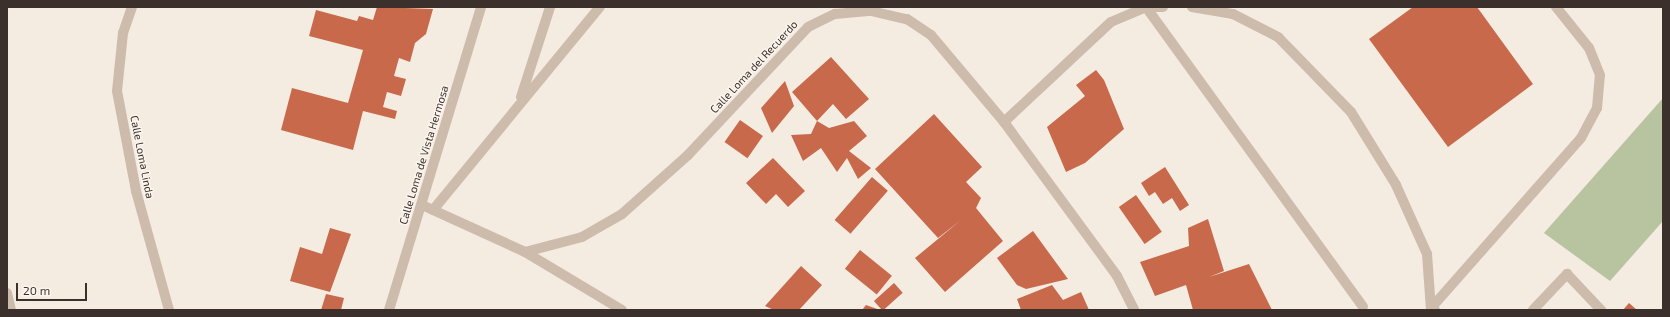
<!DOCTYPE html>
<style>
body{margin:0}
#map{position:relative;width:1670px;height:317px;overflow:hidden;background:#f4ebe1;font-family:"Exo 2",sans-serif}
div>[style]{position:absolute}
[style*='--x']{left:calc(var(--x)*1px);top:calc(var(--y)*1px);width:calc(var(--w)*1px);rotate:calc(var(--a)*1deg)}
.green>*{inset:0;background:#b8c4a0}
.building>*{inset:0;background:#c8694b;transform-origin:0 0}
.service>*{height:10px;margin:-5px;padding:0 5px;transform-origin:5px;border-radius:5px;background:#cdbbac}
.minor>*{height:10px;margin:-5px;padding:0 5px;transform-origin:5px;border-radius:5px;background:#cdbbac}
.tertiary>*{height:10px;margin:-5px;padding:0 5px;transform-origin:5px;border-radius:5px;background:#cdbbac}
span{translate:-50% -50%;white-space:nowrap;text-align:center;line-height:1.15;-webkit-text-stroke:3px #fbf5ee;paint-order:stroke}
.street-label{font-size:11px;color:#3b302b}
.frame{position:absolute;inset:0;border:8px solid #3b302b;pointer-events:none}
.scale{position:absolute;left:16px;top:283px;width:71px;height:18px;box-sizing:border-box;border:2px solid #3b302b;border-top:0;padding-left:5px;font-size:12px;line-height:14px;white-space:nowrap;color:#3b302b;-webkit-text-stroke:3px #fbf5ee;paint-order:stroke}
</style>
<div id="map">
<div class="green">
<div style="clip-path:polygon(1663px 98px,1663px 221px,1610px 281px,1544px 233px)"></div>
</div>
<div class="building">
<div style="clip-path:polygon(377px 7px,433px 9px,426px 34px,415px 43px,410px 62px,399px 58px,394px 76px,406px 79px,401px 96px,387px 92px,383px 107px,397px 111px,395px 119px,363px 111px,353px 150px,281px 130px,292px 88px,348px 103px,363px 50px,309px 36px,316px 10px,357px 21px,359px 16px,373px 20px)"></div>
<div style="clip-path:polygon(1413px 7px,1477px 7px,1533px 84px,1448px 147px,1369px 39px)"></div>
<div style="clip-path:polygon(831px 57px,869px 99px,846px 119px,833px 104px,817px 121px,792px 92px)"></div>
<div style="clip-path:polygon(1096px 70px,1104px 80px,1124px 129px,1085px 163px,1066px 172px,1047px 127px,1085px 96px,1076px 85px)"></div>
<div style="clip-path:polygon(785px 81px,794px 106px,772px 133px,761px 108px)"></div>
<div style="clip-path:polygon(934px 114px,982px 167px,966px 182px,981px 198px,976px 208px,1003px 241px,945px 292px,915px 258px,961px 220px,938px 238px,875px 169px)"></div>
<div style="left:740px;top:120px;width:28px;height:27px;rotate:35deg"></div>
<div style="clip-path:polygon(817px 121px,829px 128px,854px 121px,867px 136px,849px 151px,871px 168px,858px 179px,847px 158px,837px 172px,821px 148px,803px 161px,791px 135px,811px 134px)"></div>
<div style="clip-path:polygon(773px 158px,805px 191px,788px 207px,776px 194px,766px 204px,746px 183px)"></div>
<div style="clip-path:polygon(1165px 167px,1189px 205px,1180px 211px,1172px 198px,1163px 204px,1155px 192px,1149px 196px,1141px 183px)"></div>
<div style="left:872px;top:177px;width:21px;height:57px;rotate:41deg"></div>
<div style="left:1136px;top:195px;width:45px;height:21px;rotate:55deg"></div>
<div style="clip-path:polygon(1208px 219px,1224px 271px,1209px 277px,1249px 264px,1272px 310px,1193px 310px,1186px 285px,1155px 296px,1140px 262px,1189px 246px,1188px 228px)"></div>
<div style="clip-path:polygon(330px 228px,351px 234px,330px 292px,290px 281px,300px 247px,322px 254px)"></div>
<div style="clip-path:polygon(1033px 231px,1068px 279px,1026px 289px,1017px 285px,997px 258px)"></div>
<div style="left:860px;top:250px;width:41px;height:24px;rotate:39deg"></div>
<div style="clip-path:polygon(801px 266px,822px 285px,799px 310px,774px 310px,765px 306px)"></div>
<div style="left:894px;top:283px;width:13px;height:27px;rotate:48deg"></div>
<div style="clip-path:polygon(1052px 285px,1063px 300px,1081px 292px,1089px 310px,1021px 310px,1017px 299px)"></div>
<div style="clip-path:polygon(326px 294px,344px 298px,341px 310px,321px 310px)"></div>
<div style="clip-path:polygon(1629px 303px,1637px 310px,1623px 310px)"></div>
<div style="clip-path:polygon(866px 305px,880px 310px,862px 310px)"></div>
</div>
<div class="service">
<div style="--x:1146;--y:7;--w:370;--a:54.1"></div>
<div style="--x:521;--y:97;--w:95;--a:-72.1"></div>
<div style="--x:433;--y:210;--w:263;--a:-50.6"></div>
<div style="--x:1435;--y:310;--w:4;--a:-135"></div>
<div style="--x:1432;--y:307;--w:225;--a:-48.6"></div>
<div style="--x:1581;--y:138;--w:34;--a:-62"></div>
<div style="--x:1597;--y:108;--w:33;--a:-85"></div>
<div style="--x:1600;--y:75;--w:29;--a:-112"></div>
<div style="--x:1589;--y:48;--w:53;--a:-128.8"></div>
<div style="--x:1533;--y:310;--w:50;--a:-46.6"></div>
<div style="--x:1567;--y:274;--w:50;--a:46.6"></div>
</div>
<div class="minor">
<div style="--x:132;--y:7;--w:28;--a:109"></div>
<div style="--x:123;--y:33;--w:58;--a:95.9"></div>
<div style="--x:117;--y:91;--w:102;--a:79.2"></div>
<div style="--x:136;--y:191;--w:123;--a:74.5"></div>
<div style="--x:1192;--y:7;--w:42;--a:9.7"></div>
<div style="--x:1233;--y:14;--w:51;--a:27.1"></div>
<div style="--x:1278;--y:37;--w:105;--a:45.8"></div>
<div style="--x:1351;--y:112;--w:86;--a:58.3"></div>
<div style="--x:1396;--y:185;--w:76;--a:65.8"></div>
<div style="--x:1427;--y:254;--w:56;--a:85.9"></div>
<div style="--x:1004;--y:122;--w:146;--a:-43.1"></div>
<div style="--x:1111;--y:22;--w:38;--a:-23"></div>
<div style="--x:1146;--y:7;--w:17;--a:0"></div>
<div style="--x:422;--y:205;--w:113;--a:24.5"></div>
<div style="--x:525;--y:252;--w:59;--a:-14.7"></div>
<div style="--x:582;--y:237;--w:46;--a:-29.9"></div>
<div style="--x:622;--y:214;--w:89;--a:-41.8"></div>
<div style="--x:688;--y:155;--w:175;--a:-46.8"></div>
<div style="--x:808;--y:27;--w:30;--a:-26"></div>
<div style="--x:835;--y:14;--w:36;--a:-5"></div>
<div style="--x:871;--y:11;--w:37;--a:13"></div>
<div style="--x:907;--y:19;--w:29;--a:34"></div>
<div style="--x:931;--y:35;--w:114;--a:50"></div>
<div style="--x:1004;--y:122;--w:191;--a:53.7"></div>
<div style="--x:1117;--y:276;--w:38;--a:63"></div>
<div style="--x:525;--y:252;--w:113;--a:30.9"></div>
<div style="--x:7;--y:293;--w:17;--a:77"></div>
</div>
<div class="tertiary">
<div style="--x:389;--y:310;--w:317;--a:-73.1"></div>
</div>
<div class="street-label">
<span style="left:754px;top:67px;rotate:-47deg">Calle Loma del Recuerdo</span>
<span style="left:424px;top:155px;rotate:-73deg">Calle Loma de Vista Hermosa</span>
<span style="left:142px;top:157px;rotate:79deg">Calle Loma Linda</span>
</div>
<div class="frame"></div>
<div class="scale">20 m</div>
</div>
